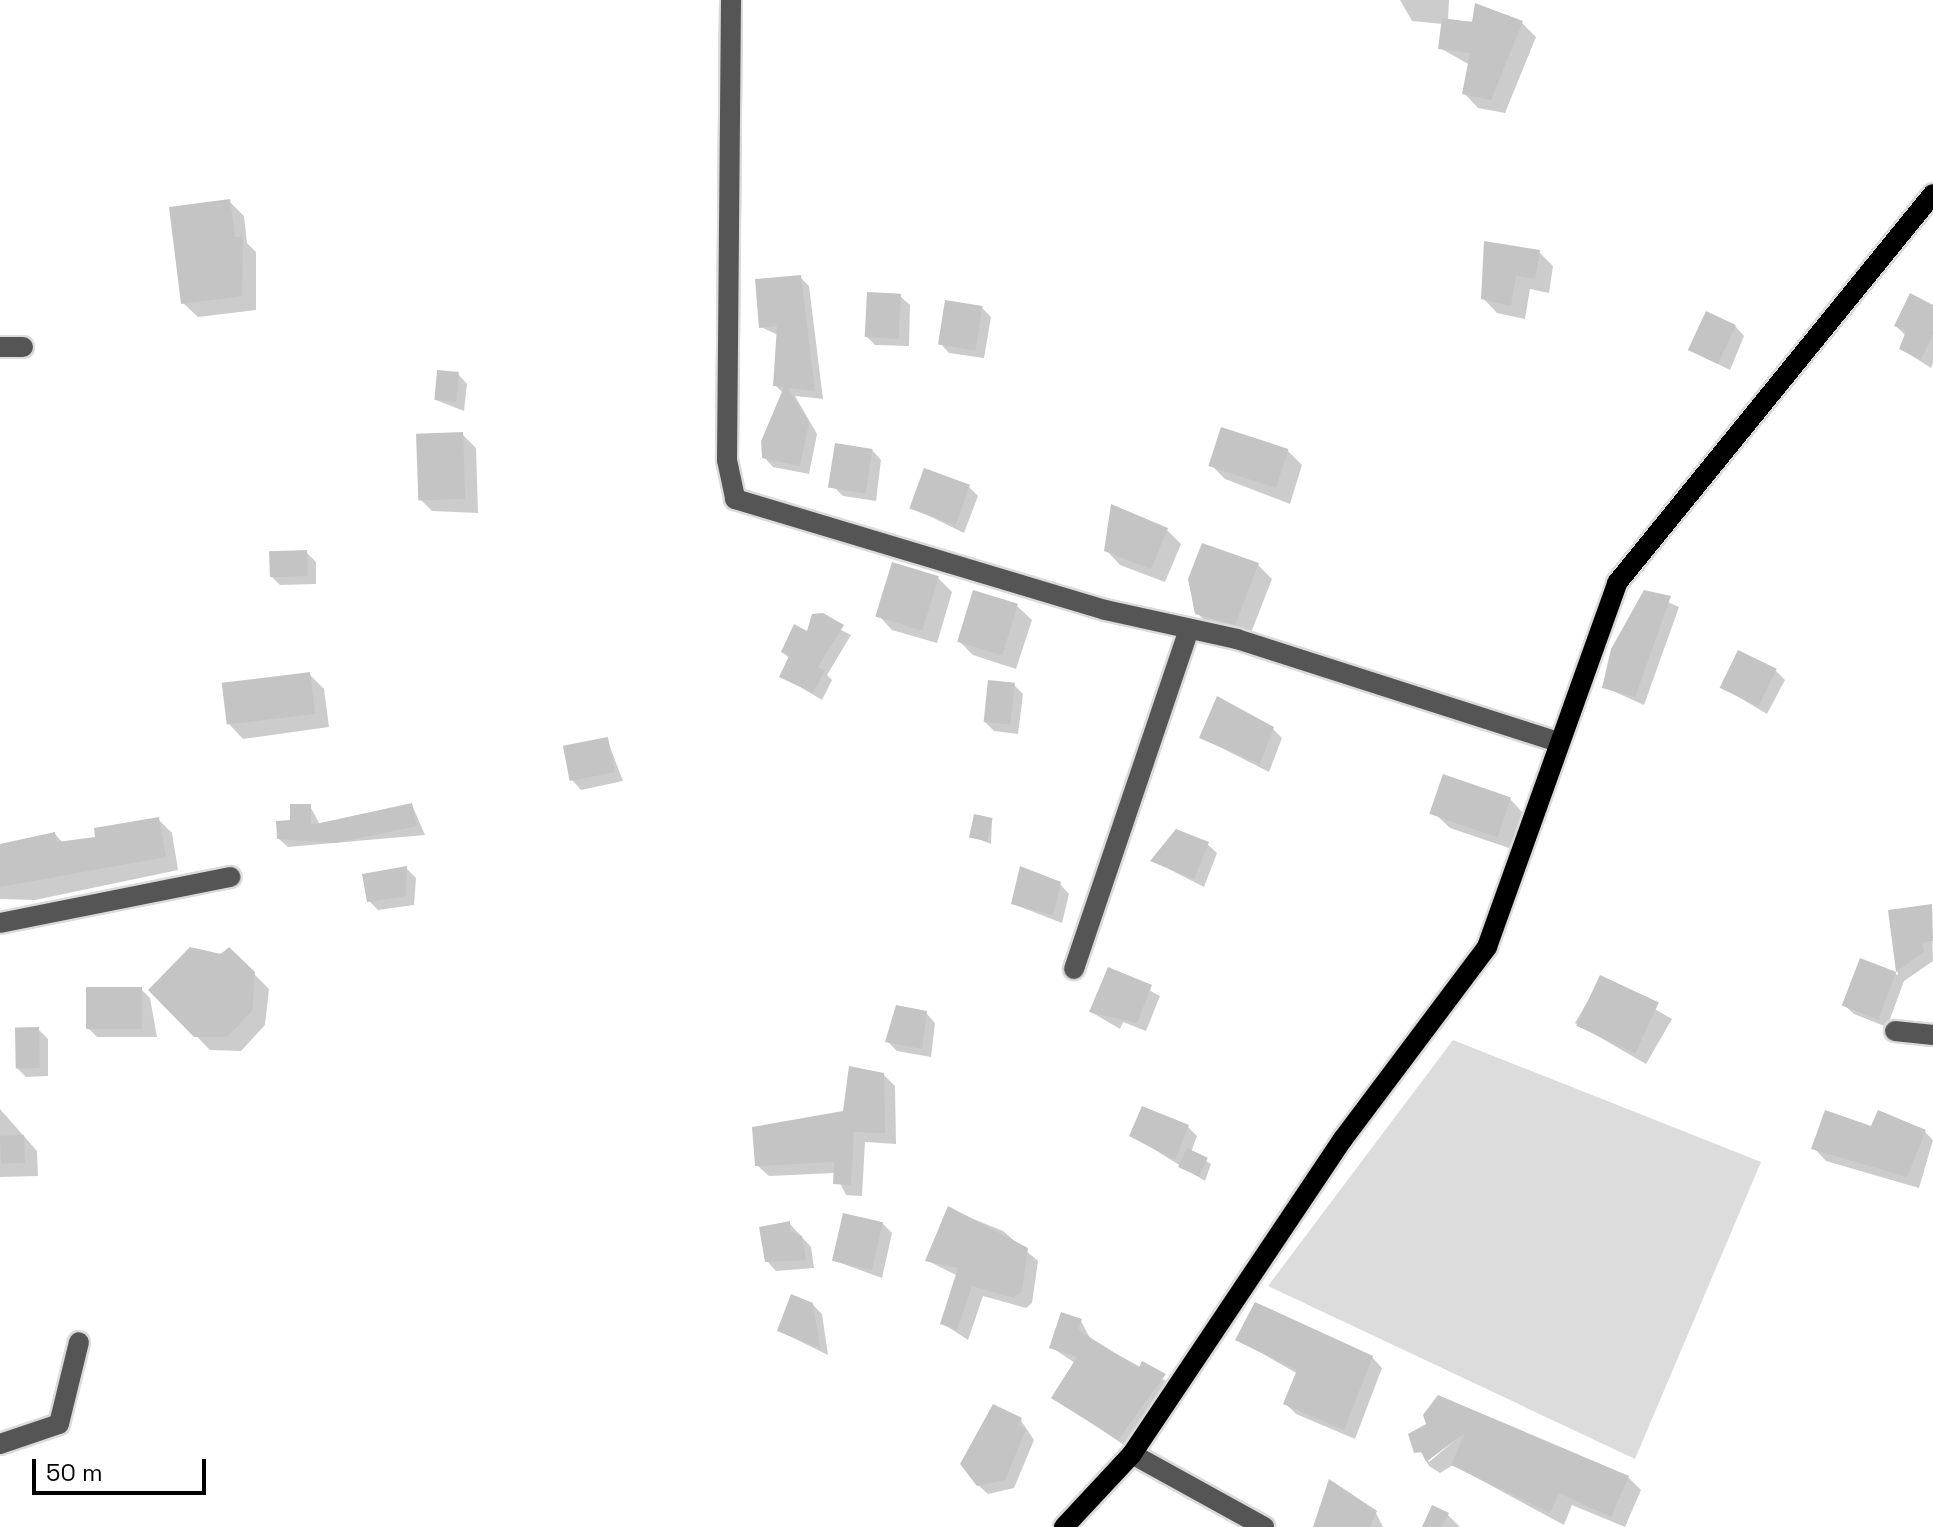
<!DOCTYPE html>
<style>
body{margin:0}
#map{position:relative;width:1933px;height:1527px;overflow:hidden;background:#fff;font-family:"Space Grotesk",sans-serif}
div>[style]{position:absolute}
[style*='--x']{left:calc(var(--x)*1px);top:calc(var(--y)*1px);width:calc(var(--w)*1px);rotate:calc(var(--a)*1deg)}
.green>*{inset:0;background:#dcdcdc}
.shadow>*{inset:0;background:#0003;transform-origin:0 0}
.building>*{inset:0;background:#c4c4c4;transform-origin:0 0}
.roads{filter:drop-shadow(2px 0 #dbdbdb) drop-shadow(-2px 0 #dbdbdb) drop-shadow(0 2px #dbdbdb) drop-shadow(0 -2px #dbdbdb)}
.minor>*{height:20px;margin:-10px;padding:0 10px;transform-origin:10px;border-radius:10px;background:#555}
.major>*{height:20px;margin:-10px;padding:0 10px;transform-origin:10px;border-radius:10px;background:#000}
span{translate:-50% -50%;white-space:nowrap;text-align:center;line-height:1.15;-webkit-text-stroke:6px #fff;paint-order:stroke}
.scale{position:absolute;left:32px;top:1459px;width:174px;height:36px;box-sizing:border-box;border:4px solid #000;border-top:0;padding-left:10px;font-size:24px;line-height:28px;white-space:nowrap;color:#000;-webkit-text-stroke:6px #fff;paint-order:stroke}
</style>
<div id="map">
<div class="green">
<div style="clip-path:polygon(1453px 1040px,1761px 1162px,1635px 1459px,1268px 1286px)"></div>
</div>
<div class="shadow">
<div style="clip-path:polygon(1400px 0,1449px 0,1448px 21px,1522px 23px,1536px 37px,1505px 113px,1478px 108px,1464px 93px,1470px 65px,1440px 48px,1443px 24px,1412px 21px)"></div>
<div style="clip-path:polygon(229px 201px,244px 216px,247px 243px,256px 252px,256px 310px,198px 317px,183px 303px)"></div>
<div style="clip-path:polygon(1539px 252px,1553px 266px,1549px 293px,1530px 289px,1525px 319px,1497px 313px,1483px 298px)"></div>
<div style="clip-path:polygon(800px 277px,809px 286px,823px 399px,795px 396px,817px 434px,809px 474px,773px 467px,764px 457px,783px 393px,775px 385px,778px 335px,761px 327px)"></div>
<div style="clip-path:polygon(900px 296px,910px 305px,909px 346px,875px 345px,866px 336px)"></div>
<div style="clip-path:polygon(1933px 307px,1933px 363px,1931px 368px,1901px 349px,1906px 336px,1896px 326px)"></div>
<div style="clip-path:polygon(982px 308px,991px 317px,984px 358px,949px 353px,940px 343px)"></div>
<div style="clip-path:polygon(1735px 326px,1744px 336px,1730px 370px,1692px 351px)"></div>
<div style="clip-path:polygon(458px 374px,467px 384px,464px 411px,436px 400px)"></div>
<div style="clip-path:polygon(462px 434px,476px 448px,478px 513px,432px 511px,418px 497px)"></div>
<div style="clip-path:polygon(872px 450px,881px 460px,876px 501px,843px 496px,834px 487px)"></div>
<div style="clip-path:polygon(1288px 451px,1302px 465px,1290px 504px,1225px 479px,1211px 465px)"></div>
<div style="clip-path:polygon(969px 487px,978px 496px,964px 533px,911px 507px)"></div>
<div style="clip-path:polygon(1167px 530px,1181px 544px,1165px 582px,1120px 565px,1106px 550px)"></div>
<div style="clip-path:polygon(306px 552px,316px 562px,316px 584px,280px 585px,271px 576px)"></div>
<div style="clip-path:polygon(1258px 565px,1272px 579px,1249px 638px,1211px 627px,1197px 613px)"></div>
<div style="clip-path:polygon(938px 578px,952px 592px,937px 643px,892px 630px,878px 615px)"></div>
<div style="clip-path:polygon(1645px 592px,1679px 607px,1644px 705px,1604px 687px)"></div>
<div style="clip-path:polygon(1017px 606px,1032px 620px,1016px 669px,973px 655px,959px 641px)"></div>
<div style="clip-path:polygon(813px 616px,851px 635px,827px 675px,832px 680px,822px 700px,782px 676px,790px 659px,783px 652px,808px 633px)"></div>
<div style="clip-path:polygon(1775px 670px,1785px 680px,1767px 714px,1722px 687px)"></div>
<div style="clip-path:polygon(309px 674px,324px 689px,329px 727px,243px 739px,229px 724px)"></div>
<div style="clip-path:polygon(1014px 685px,1023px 694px,1018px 734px,994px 731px,985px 722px)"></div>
<div style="clip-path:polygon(1273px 729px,1282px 738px,1269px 772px,1202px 738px)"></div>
<div style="clip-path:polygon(607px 739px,623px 781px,581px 790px,572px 780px)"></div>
<div style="clip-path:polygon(1510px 799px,1524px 814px,1512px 849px,1450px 828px,1435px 814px)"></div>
<div style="clip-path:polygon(412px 805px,425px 835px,288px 847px,278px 838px,310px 806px,320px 825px)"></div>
<div style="clip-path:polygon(158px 819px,172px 833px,178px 870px,35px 900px,0 899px,0 864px,55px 834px,64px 844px,98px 839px)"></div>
<div style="clip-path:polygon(992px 820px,991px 844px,971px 836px)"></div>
<div style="clip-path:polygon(1207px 844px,1217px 853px,1204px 887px,1153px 861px)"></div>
<div style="clip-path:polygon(407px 869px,416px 878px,414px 905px,378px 910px,369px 901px)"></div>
<div style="clip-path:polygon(1060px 884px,1069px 894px,1062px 923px,1013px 904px)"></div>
<div style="clip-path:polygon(1931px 906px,1933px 961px,1904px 981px,1887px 1027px,1854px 1014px,1844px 1005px,1862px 961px,1898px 975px,1890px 911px)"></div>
<div style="clip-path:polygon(229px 949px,269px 989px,265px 1025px,241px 1051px,210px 1050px,151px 990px)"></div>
<div style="clip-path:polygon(1109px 969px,1160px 996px,1146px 1031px,1123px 1022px,1120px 1029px,1091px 1012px)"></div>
<div style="left:1601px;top:978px;width:82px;height:52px;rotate:30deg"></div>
<div style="clip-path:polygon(141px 989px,150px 998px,157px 1037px,97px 1037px,88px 1028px)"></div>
<div style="clip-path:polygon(926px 1013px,935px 1023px,931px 1057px,897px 1051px,888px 1042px)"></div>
<div style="clip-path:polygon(39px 1030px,48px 1039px,48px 1076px,26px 1077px,17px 1068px)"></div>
<div style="clip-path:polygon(883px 1074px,895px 1086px,896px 1144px,865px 1142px,862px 1196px,846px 1195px,835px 1173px,769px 1176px,757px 1165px,844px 1113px)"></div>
<div style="clip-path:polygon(0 1109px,37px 1151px,38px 1176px,0 1177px)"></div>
<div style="clip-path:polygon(1188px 1127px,1197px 1136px,1191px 1152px,1211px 1164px,1205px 1181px,1131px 1135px)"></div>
<div style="clip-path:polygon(1873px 1129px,1925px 1132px,1933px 1140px,1919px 1188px,1826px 1161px,1814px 1148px)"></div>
<div style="clip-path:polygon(949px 1209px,1003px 1231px,1038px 1261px,1032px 1303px,1026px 1308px,983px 1296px,968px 1340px,942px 1323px,958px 1276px,928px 1261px)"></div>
<div style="clip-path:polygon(789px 1223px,811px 1247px,814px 1268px,776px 1271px,767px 1261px)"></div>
<div style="clip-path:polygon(882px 1223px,892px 1233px,882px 1278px,835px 1261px)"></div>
<div style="clip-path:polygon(812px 1304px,822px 1314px,828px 1355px,779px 1331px)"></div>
<div style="clip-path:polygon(1081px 1321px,1091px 1340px,1177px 1387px,1131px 1450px,1054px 1397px,1075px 1363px,1051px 1347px)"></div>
<div style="clip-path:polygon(1237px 1339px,1372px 1357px,1382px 1368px,1355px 1439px,1296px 1414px,1285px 1403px,1298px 1374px)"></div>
<div style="clip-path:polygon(evenodd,1439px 1398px,1628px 1477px,1641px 1490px,1625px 1527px,1572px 1505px,1564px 1525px,1453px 1465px,1440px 1473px,1429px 1466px,1411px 1435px,1428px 1425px,1426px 1415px,1439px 1398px,1472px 1426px,1429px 1462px,1426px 1459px,1472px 1426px)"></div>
<div style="clip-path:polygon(1020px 1419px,1034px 1440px,1014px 1488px,988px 1494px,978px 1485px)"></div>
<div style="clip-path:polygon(1376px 1513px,1383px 1527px,1315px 1527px)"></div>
<div style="clip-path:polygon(1448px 1515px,1460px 1527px,1425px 1527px)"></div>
</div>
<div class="building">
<div style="clip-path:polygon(1475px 3px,1523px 21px,1491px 100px,1462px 94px,1470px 53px,1438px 49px,1442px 18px,1472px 22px)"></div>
<div style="clip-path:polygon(230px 199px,235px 237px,243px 236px,242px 296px,181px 304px,169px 207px)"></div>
<div style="clip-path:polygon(1484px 241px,1540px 250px,1535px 279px,1516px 276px,1511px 306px,1481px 299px)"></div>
<div style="clip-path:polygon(801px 275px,815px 391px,788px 388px,809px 423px,800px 466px,762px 458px,761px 441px,784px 387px,773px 386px,777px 326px,759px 328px,755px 279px)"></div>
<div style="left:867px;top:292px;width:34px;height:45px;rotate:3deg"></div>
<div style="clip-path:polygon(1910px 293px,1933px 305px,1933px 334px,1921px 360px,1899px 349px,1906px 331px,1894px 326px)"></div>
<div style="left:945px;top:300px;width:38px;height:45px;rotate:9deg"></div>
<div style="left:1706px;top:311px;width:33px;height:43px;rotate:25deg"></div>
<div style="left:437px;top:370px;width:22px;height:30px;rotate:5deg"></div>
<div style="left:1221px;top:427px;width:71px;height:41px;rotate:18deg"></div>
<div style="left:463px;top:432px;width:67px;height:47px;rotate:88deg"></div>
<div style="left:835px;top:443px;width:38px;height:45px;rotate:9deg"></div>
<div style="left:924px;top:468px;width:49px;height:43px;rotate:20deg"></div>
<div style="clip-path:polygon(1111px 504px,1168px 528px,1151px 569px,1104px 551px)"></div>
<div style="clip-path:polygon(1202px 543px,1259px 563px,1235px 625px,1195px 614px,1188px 579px)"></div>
<div style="left:307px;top:550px;width:26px;height:38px;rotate:88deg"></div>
<div style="left:892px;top:562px;width:49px;height:57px;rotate:17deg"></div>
<div style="left:973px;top:590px;width:47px;height:54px;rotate:17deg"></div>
<div style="clip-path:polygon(1644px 590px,1671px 596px,1635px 697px,1602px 688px,1611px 649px)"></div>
<div style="clip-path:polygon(823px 613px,844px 625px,818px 667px,825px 670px,813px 693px,779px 677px,789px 656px,781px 652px,794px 624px,807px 631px,812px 614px)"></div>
<div style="left:1738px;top:650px;width:43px;height:42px;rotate:26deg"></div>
<div style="left:310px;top:672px;width:42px;height:89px;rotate:83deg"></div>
<div style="left:988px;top:680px;width:27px;height:42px;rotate:6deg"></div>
<div style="clip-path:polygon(1217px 696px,1274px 727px,1260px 764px,1199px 738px)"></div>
<div style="left:608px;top:737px;width:36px;height:46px;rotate:79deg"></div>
<div style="left:1443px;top:774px;width:72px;height:42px;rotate:19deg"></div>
<div style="clip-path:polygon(412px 803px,417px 826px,335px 843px,277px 839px,276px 821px,290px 820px,290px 804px,311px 804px,311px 825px)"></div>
<div style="left:974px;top:814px;width:19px;height:24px;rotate:12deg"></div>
<div style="clip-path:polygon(159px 817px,166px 857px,0 887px,0 844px,55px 832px,57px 842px,95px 837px,94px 828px)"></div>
<div style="clip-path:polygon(1176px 829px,1209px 842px,1194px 879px,1150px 861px)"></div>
<div style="clip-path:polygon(407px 866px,406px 896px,367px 902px,362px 874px)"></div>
<div style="clip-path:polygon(1020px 866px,1061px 882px,1053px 915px,1011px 904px)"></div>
<div style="clip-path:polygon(1932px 904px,1933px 941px,1922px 943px,1924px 952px,1896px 972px,1888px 910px)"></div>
<div style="clip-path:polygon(190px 947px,221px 954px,229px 947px,255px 972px,252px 1011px,227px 1037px,194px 1037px,148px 990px)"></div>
<div style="left:1860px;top:958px;width:39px;height:51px;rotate:21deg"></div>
<div style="clip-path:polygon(1108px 967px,1152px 985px,1137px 1023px,1089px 1012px)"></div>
<div style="left:1600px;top:975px;width:65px;height:56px;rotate:25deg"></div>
<div style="left:86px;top:987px;width:56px;height:42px"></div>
<div style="clip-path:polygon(896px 1005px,927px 1011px,922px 1049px,885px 1042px)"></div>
<div style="left:39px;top:1027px;width:41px;height:24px;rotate:89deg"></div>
<div style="clip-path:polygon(849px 1066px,884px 1073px,885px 1133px,854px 1132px,851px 1185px,833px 1184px,834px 1162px,755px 1166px,752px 1127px,843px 1111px)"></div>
<div style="clip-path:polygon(1142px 1106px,1189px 1125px,1175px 1160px,1129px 1136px)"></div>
<div style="clip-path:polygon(1825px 1110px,1871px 1126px,1878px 1110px,1926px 1130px,1907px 1177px,1811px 1149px)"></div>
<div style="left:24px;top:1135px;width:28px;height:24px;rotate:88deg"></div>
<div style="left:1187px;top:1148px;width:23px;height:21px;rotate:25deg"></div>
<div style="clip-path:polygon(948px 1206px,1028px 1248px,1022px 1291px,1014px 1298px,972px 1286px,957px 1330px,940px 1324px,958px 1268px,925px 1261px)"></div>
<div style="left:843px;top:1213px;width:41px;height:49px;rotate:13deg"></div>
<div style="clip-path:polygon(790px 1221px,790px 1231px,802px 1236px,806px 1260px,765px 1262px,759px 1227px)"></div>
<div style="clip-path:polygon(791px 1294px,813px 1303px,820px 1348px,777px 1331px)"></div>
<div style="clip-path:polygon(1255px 1302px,1373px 1356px,1344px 1430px,1283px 1404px,1297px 1370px,1235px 1340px)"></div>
<div style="clip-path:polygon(1061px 1312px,1082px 1319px,1078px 1330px,1139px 1368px,1142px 1361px,1166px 1374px,1118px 1440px,1051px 1398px,1077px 1357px,1049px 1348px)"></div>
<div style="clip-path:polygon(1438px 1395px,1629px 1476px,1611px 1517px,1559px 1493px,1550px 1513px,1451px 1465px,1465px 1433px,1426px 1462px,1422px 1452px,1414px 1453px,1408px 1434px,1426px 1424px,1423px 1415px)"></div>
<div style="clip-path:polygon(993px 1404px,1022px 1418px,1018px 1425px,1026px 1429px,1005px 1480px,977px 1486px,960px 1464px)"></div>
<div style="clip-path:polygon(1329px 1479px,1377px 1511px,1370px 1527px,1313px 1527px)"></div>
<div style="clip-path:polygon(1432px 1505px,1449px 1513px,1442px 1527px,1422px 1527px)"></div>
</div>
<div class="roads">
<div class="minor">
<div style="--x:731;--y:0;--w:460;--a:90.5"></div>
<div style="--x:727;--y:460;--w:40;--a:78"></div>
<div style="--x:735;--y:499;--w:386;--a:16.7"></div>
<div style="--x:1105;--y:610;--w:135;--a:12.4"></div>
<div style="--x:1237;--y:639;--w:337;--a:17.8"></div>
<div style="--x:0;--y:347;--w:23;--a:0"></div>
<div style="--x:0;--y:923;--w:235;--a:-11.3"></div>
<div style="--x:1074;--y:969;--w:358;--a:-71.3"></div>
<div style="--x:1895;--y:1031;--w:38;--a:6"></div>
<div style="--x:0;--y:1444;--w:62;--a:-18.7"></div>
<div style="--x:59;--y:1424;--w:84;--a:-76.3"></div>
<div style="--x:1132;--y:1454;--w:151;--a:28.9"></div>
</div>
<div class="major">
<div style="--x:1064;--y:1527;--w:100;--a:-47"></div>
<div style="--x:1132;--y:1454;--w:379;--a:-56.2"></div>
<div style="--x:1343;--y:1139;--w:240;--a:-53.1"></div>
<div style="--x:1487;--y:947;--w:387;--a:-70.3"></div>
<div style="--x:1617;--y:583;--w:501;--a:-50.91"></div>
</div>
</div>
<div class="scale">50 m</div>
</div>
